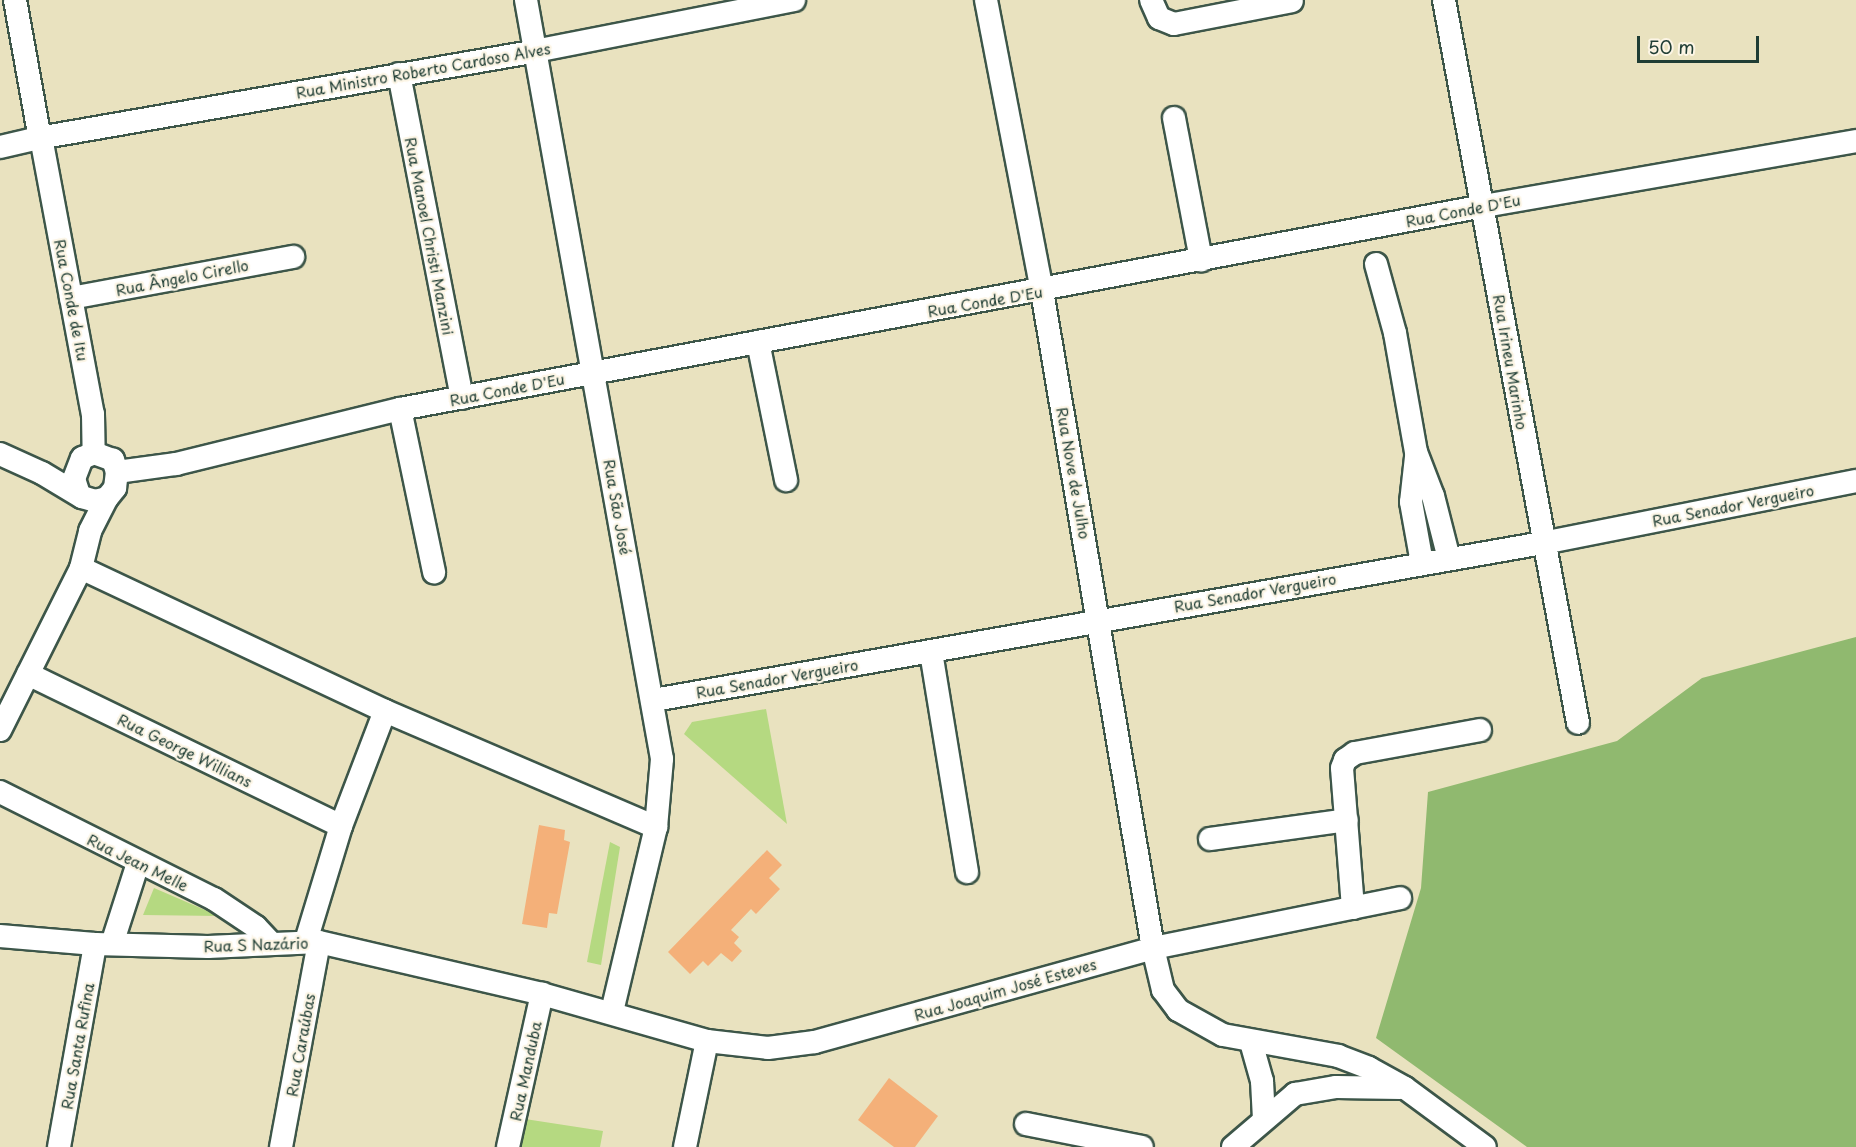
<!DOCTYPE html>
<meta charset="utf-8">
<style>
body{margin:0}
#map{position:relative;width:1856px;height:1147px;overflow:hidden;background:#e9e2bf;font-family:"Playpen Sans",sans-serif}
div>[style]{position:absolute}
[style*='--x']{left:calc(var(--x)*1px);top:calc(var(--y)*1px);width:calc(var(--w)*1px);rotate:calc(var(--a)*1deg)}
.green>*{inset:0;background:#b5d981}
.forest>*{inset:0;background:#90b96f}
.building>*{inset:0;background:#f4b079}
.roads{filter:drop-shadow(2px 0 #3d5649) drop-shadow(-2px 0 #3d5649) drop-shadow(0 2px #3d5649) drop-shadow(0 -2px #3d5649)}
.minor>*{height:22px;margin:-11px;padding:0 11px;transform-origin:11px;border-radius:11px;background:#fff}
span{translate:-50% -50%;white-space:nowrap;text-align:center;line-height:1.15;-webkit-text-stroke:4.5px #fcf5e5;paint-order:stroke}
.street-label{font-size:15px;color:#1f3d34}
.scale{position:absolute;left:1637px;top:36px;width:122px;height:27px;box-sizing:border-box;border:3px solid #1f3d34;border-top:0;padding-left:8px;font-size:18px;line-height:21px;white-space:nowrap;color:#1f3d34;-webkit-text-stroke:4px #fcf5e5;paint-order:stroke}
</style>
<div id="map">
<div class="green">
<div style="clip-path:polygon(766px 709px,787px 824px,684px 734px,692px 722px)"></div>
<div style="clip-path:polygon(610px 842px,620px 847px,601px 965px,587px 962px)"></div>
<div style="clip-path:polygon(154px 888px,219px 916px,143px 915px)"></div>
<div style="clip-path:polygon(525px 1119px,603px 1131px,600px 1147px,519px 1147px)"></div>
</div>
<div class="forest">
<div style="clip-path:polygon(1856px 637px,1856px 1147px,1527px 1147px,1376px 1038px,1421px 888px,1428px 792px,1617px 741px,1702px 678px)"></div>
</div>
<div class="building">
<div style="clip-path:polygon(539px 825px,565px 830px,564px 840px,570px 842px,557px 914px,549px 913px,547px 928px,522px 924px)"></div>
<div style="clip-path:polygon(767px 850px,782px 865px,769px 878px,780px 889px,756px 914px,751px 909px,731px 930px,739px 937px,734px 943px,742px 951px,732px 962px,721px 953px,708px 966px,703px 961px,690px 974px,668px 952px)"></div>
<div style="clip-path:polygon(889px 1078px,938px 1116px,915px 1147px,894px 1147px,858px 1120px)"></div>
</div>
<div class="roads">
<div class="minor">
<div style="--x:15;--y:0;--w:130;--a:79.8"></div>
<div style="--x:526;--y:0;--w:771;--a:79.84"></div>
<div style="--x:662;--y:759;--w:68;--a:95"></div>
<div style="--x:656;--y:827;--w:190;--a:103.4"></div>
<div style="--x:986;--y:0;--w:296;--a:79.1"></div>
<div style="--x:1042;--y:291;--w:666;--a:80.41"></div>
<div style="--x:1153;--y:948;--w:43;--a:76.6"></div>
<div style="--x:1163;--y:990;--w:25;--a:53"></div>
<div style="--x:1178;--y:1010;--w:51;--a:29.1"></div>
<div style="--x:1223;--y:1035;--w:117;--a:10.3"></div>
<div style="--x:1338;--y:1056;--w:33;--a:21"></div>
<div style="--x:1369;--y:1068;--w:41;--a:29.1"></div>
<div style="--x:1405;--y:1088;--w:99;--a:36.4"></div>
<div style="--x:1151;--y:0;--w:20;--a:66"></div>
<div style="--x:1159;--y:18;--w:16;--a:22"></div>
<div style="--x:1174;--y:24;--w:120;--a:-11"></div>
<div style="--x:1444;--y:0;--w:735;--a:79.5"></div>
<div style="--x:399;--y:74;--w:330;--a:79"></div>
<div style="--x:1174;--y:118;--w:145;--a:79.2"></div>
<div style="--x:50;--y:136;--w:492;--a:-9.9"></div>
<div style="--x:535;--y:51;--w:264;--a:-11.1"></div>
<div style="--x:0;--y:147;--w:31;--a:-13"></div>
<div style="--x:43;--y:148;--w:271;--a:79.4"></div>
<div style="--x:93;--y:414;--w:39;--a:89"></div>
<div style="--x:1376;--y:264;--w:72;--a:74.6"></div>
<div style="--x:1395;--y:333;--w:121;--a:80"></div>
<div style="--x:1416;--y:452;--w:47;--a:68.9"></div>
<div style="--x:1433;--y:496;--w:65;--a:75.7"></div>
<div style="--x:71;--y:298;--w:226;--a:-10.5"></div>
<div style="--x:758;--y:342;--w:141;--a:78.5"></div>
<div style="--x:400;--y:409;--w:167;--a:78.2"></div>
<div style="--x:0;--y:454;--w:46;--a:24.3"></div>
<div style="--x:42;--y:473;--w:47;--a:31"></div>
<div style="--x:82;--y:497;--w:14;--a:17"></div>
<div style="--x:95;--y:501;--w:12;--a:-14"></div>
<div style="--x:107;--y:498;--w:13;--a:-51"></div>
<div style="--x:115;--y:488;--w:16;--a:-83"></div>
<div style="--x:117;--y:472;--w:13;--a:-108"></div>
<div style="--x:113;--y:460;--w:20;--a:-160"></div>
<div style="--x:94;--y:453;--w:13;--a:157"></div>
<div style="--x:82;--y:458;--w:22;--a:111"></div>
<div style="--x:74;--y:479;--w:16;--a:72"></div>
<div style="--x:1416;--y:457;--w:45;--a:96.3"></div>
<div style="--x:1411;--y:502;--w:62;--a:79.8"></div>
<div style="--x:117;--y:472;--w:60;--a:-7.7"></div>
<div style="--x:176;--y:464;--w:231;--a:-13.8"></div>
<div style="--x:400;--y:409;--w:1103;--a:-10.61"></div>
<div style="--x:1484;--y:206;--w:378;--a:-9.9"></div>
<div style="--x:81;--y:568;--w:336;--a:25.2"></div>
<div style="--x:385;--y:711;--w:295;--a:23.2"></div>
<div style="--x:931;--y:652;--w:223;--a:80.7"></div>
<div style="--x:28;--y:674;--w:348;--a:25.9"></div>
<div style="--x:654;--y:700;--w:903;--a:-10.02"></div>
<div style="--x:1543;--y:543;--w:319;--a:-11.2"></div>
<div style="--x:0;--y:730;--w:181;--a:-63.4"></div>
<div style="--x:81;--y:568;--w:38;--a:-76"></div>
<div style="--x:90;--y:531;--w:37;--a:-63"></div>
<div style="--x:0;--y:792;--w:239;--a:26.6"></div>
<div style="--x:214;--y:899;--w:50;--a:33.7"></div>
<div style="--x:256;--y:927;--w:21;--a:47"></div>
<div style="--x:1210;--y:839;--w:138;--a:-7.9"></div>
<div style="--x:1353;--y:908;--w:140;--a:-94.5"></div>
<div style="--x:1342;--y:768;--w:9;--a:-69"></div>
<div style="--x:1345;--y:760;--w:12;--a:-35"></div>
<div style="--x:1355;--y:753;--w:127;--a:-10.4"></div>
<div style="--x:0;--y:936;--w:95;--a:4.8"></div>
<div style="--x:95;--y:944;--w:113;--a:1.5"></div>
<div style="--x:208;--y:947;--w:111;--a:-2.6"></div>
<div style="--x:319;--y:942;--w:229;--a:13.1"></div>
<div style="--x:542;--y:994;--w:172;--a:15.9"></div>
<div style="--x:707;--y:1041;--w:61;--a:6.5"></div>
<div style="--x:768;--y:1048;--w:47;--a:-7.3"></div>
<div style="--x:815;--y:1042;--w:351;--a:-15.5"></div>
<div style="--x:1153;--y:948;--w:252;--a:-11.4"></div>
<div style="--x:306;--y:941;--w:120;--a:-73.1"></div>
<div style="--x:341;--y:826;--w:123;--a:-69.1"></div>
<div style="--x:112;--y:944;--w:85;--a:-72.2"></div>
<div style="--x:1251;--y:1042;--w:41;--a:74.2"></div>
<div style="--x:1262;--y:1081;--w:35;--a:87"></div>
<div style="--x:1026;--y:1124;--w:118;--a:11.2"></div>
<div style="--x:59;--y:1147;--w:206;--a:-79.9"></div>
<div style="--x:281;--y:1147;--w:208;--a:-79.5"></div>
<div style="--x:508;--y:1147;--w:157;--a:-77.5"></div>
<div style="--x:685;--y:1147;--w:108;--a:-78.3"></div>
<div style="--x:1233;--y:1147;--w:82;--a:-40.5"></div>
<div style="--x:1295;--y:1094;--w:42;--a:-9.7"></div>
<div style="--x:1336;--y:1087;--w:64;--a:0.9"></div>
</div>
</div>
<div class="street-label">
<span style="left:423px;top:70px;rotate:-10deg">Rua Ministro Roberto Cardoso Alves</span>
<span style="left:1463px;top:210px;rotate:-11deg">Rua Conde D'Eu</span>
<span style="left:430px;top:236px;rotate:79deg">Rua Manoel Christi Manzini</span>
<span style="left:182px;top:277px;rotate:-11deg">Rua Ângelo Cirello</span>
<span style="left:72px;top:300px;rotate:79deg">Rua Conde de Itu</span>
<span style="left:985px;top:301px;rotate:-10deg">Rua Conde D'Eu</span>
<span style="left:1511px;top:362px;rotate:80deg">Rua Irineu Marinho</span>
<span style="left:507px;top:389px;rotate:-11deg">Rua Conde D'Eu</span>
<span style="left:1074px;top:473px;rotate:80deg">Rua Nove de Julho</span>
<span style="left:1733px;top:505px;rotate:-11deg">Rua Senador Vergueiro</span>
<span style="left:618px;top:507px;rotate:80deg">Rua São José</span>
<span style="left:1255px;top:592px;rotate:-10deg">Rua Senador Vergueiro</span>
<span style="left:777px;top:678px;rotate:-10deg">Rua Senador Vergueiro</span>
<span style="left:185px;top:750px;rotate:26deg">Rua George Willians</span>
<span style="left:138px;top:862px;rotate:26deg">Rua Jean Melle</span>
<span style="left:256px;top:944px;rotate:-2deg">Rua S Nazário</span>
<span style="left:1005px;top:989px;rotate:-16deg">Rua Joaquim José Esteves</span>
<span style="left:300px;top:1045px;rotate:-80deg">Rua Caraúbas</span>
<span style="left:77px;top:1046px;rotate:-80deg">Rua Santa Rufina</span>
<span style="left:525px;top:1071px;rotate:-78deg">Rua Manduba</span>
</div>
<div class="scale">50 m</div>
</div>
